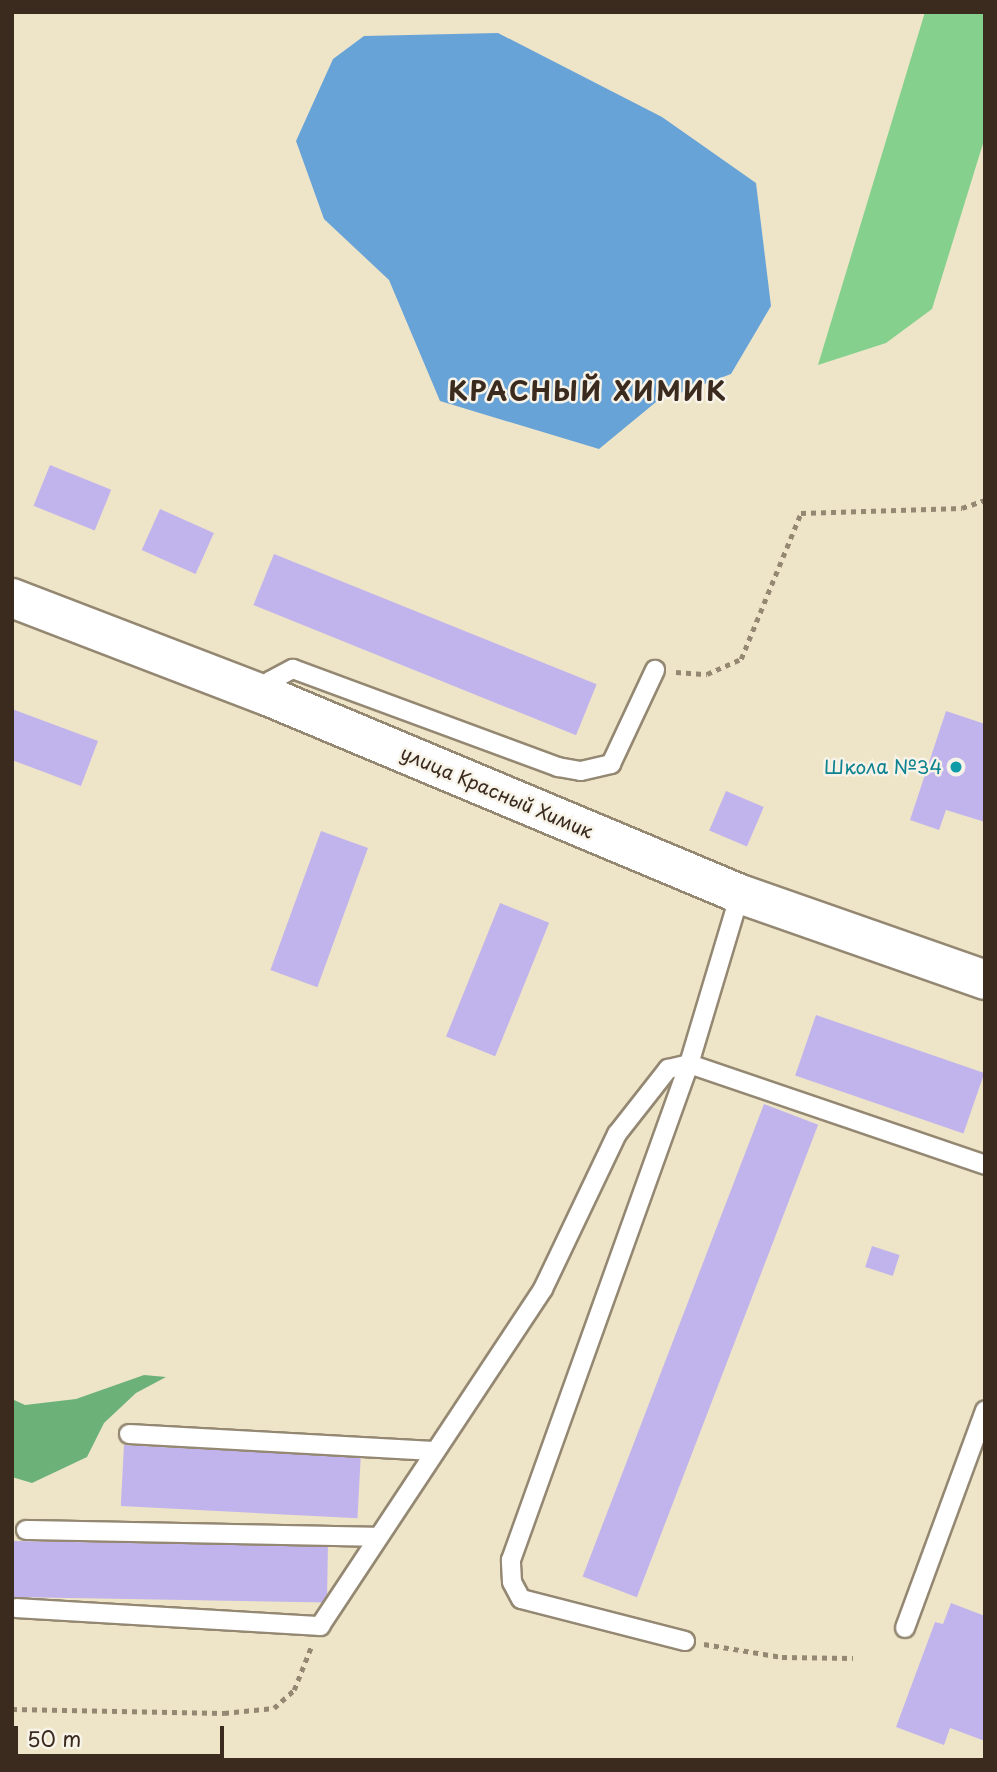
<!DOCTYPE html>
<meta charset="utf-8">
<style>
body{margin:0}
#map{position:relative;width:997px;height:1772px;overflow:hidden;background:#eee5c8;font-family:"Playpen Sans",sans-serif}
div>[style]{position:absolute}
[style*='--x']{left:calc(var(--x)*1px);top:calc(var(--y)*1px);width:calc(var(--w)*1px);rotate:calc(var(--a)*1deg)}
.green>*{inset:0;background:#85d08d}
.forest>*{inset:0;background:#6cb278}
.water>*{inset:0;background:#68a3d8}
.building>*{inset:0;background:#c1b4ec;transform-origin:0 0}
.path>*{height:4.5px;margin-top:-2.25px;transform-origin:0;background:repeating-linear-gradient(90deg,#948873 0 5px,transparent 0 10px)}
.roads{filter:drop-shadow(2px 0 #948873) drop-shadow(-2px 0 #948873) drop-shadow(0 2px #948873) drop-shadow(0 -2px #948873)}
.lane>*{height:18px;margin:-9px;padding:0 9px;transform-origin:9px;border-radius:9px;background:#fff}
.secondary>*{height:38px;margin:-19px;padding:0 19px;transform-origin:19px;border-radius:19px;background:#fff}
.dots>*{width:19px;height:19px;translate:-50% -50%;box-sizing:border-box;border:4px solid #f7f3e8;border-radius:50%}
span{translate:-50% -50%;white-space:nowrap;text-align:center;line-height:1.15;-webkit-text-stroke:5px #f7f3e8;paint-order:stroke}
.culture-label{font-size:19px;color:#0d838f}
.right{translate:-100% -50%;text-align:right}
.street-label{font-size:19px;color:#3b2a1e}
.district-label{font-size:26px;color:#3b2a1e;font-weight:700;letter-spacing:2px}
.frame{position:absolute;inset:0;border:14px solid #3b2a1e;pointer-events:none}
.scale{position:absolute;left:14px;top:1726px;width:210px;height:32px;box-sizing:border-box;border:4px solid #3b2a1e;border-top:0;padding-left:9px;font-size:21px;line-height:24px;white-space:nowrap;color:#3b2a1e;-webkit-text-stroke:5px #f7f3e8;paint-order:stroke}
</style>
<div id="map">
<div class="green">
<div style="clip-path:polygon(925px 12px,985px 12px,985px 137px,932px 309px,886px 343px,818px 365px)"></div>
</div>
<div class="forest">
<div style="clip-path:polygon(144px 1375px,166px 1377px,136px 1393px,104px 1423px,87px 1457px,32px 1483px,12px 1477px,12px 1399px,25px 1405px,76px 1399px)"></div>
</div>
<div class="water">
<div style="clip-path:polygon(498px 33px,662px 117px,756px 183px,771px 306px,731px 374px,656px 402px,599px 449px,440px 401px,389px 280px,324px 219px,296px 141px,333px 59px,364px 36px)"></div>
</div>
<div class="building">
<div style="left:50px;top:465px;width:66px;height:44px;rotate:22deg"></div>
<div style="left:160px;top:509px;width:59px;height:45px;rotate:24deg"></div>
<div style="left:274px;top:554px;width:348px;height:55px;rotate:22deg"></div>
<div style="clip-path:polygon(12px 709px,98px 741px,81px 786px,12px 760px)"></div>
<div style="clip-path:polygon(946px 711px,985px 724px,985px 822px,946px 810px,939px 830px,910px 820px)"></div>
<div style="left:726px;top:791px;width:41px;height:43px;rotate:23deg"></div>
<div style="left:321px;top:831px;width:50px;height:148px;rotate:20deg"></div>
<div style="left:500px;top:903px;width:53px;height:144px;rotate:22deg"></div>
<div style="left:816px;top:1015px;width:178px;height:64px;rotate:19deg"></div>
<div style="left:764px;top:1104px;width:58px;height:506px;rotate:21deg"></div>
<div style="left:872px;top:1246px;width:29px;height:22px;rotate:18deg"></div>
<div style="left:124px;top:1445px;width:237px;height:61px;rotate:3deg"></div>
<div style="left:13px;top:1541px;width:315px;height:56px;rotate:1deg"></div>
<div style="clip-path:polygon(951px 1603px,985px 1616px,985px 1741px,950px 1728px,944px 1745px,896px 1727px,935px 1622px,943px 1624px)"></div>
</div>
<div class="path">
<div style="--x:676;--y:672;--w:31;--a:4"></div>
<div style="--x:707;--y:674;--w:37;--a:-24"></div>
<div style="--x:741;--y:659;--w:158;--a:-67.7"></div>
<div style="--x:801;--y:513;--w:161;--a:-1.8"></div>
<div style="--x:962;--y:508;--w:24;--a:-19"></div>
<div style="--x:704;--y:1644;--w:79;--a:9.5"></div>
<div style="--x:782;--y:1657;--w:71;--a:0.8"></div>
<div style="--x:12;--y:1709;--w:212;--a:1.1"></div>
<div style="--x:224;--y:1713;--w:50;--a:-5.7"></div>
<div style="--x:274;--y:1708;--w:27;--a:-42"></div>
<div style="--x:294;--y:1690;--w:46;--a:-68.4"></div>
</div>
<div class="roads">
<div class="lane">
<div style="--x:265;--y:695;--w:15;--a:-70"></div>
<div style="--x:270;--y:681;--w:26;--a:-28"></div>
<div style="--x:293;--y:669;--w:283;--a:20.3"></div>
<div style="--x:558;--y:767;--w:23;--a:10"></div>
<div style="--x:581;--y:771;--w:31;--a:-13"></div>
<div style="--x:611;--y:764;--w:104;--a:-64.9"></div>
<div style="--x:129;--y:1434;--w:305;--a:3.2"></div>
<div style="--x:26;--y:1530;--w:350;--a:1.1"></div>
<div style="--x:16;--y:1608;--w:305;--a:3.4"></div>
<div style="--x:320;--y:1626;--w:404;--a:-56.5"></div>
<div style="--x:543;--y:1289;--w:172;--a:-64.5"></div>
<div style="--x:617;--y:1134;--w:83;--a:-51.9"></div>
<div style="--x:668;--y:1069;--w:22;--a:-13"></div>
<div style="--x:689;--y:1064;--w:177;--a:-73.3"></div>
<div style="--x:905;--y:1628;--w:232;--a:-69.8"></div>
<div style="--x:685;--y:1641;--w:169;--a:-165.6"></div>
<div style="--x:521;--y:1599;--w:19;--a:-118"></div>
<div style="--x:512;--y:1582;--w:22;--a:-93"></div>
<div style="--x:511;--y:1560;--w:527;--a:-70.26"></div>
<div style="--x:689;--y:1064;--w:313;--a:18.8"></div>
</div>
<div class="secondary">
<div style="--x:12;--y:598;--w:271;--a:21"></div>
<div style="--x:265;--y:695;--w:515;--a:22.73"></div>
<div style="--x:740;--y:894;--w:260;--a:19.3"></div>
</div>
</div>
<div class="dots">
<div style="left:956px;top:767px;background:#0f9aa8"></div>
</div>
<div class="culture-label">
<span class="right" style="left:942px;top:767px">Школа №34</span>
</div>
<div class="street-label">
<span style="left:497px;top:792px;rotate:23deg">улица Красный Химик</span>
</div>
<div class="district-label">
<span style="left:588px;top:391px">КРАСНЫЙ ХИМИК</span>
</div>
<div class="frame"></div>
<div class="scale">50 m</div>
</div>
